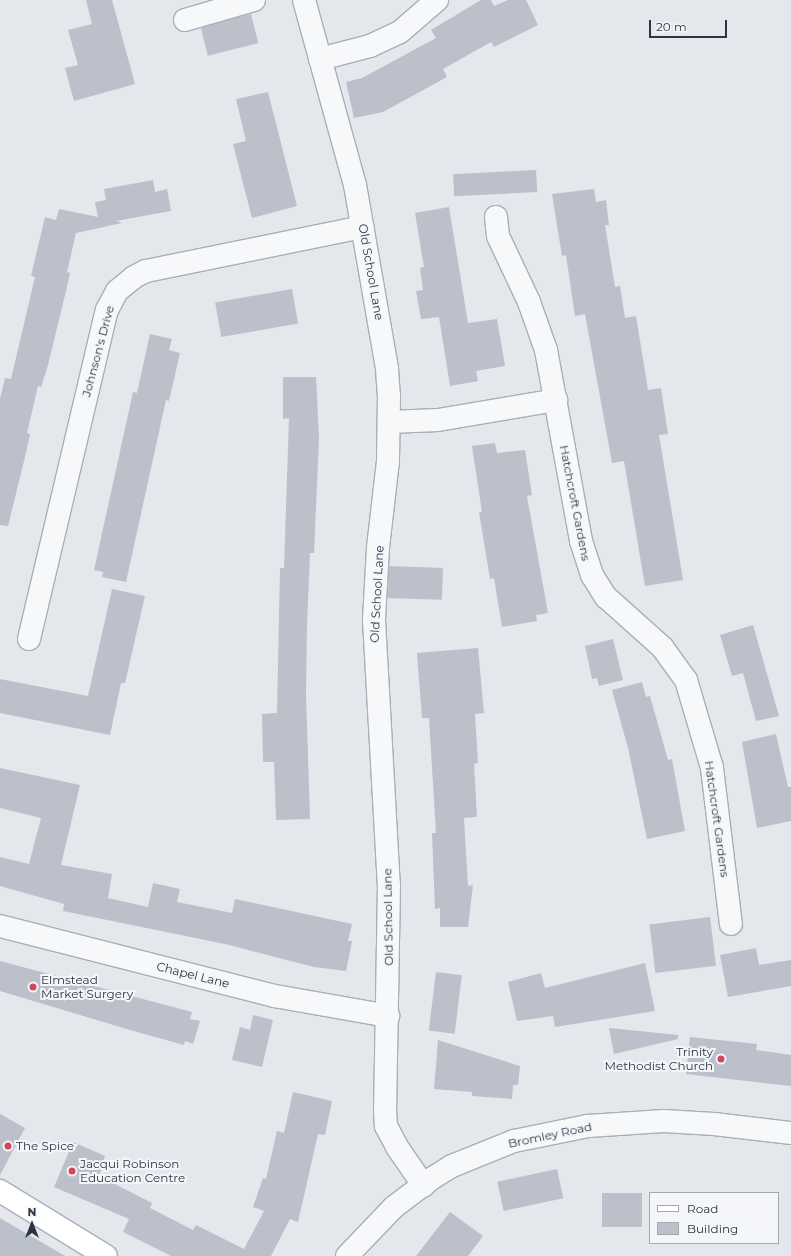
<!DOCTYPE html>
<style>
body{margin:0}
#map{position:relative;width:791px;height:1256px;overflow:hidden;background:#e4e7ec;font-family:Montserrat,sans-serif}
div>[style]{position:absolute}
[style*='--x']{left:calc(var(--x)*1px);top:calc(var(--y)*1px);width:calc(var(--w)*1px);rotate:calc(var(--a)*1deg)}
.building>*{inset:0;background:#bbc0ca;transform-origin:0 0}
.roads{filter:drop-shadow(1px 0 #a9aeb7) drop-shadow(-1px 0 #a9aeb7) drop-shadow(0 1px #a9aeb7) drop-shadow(0 -1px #a9aeb7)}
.minor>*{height:22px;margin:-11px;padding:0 11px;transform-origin:11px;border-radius:11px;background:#f7f8fa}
.tertiary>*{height:22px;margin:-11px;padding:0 11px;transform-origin:11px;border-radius:11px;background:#f7f8fa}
.primary>*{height:22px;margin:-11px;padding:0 11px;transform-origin:11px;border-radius:11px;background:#fff}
.dots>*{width:11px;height:11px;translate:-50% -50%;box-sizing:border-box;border:2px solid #f4f6f9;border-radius:50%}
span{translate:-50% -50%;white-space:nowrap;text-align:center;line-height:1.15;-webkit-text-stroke:4px #f4f6f9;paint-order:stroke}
.street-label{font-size:12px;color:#2b3445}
.poi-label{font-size:12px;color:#2b3445}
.left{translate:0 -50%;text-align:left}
.right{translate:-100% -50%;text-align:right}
.legend{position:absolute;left:649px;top:1192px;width:130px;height:52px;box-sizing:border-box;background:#f4f6f9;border:1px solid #a4a8b1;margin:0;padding:5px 7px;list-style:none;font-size:12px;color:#2b3445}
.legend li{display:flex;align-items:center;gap:8px;height:20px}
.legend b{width:20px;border:1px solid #a4a8b1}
.north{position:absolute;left:12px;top:1204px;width:40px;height:40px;-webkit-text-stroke:3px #f4f6f9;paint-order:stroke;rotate:0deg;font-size:11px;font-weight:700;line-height:16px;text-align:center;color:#2b3445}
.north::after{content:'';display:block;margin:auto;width:14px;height:18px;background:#2b3445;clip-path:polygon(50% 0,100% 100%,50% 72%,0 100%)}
.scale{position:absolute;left:649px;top:20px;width:78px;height:18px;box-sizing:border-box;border:2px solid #2b3445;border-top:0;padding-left:5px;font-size:12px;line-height:14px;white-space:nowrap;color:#2b3445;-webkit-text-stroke:3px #f4f6f9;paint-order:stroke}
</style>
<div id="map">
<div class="building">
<div style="clip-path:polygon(86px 0,112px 0,135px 84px,74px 101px,65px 68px,78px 65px,68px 30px,92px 24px)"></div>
<div style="clip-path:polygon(481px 0,491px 0,494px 6px,508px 0,526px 0,538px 25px,494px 47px,491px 42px,443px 69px,447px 77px,383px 112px,354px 118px,346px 82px,362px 78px,436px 38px,431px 30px)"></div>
<div style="left:251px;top:14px;width:30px;height:52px;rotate:76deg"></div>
<div style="clip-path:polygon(268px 92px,297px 206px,252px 218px,233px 144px,246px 141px,236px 99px)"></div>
<div style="left:536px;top:170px;width:22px;height:83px;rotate:87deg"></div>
<div style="clip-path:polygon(153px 180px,155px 192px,167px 189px,171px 211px,116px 221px,122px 223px,76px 233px,67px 272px,70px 273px,65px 295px,48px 365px,41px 387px,38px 386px,27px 433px,30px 434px,25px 457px,8px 526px,0 525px,0 399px,5px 378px,11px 379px,35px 277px,31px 276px,45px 217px,56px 220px,59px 209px,98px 217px,95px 202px,106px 200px,104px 189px)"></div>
<div style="clip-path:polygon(594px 189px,596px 202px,606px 200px,609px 225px,605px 225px,615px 287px,620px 286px,625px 318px,636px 316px,648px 390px,661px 388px,668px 434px,659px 435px,683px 580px,645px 586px,624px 461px,612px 463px,585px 314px,575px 316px,566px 255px,562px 256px,552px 194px)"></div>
<div style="clip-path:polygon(449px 207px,468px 323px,497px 319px,505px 366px,476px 371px,478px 381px,450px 386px,439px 317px,421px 319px,416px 291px,423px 290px,420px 268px,424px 267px,415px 213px)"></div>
<div style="left:292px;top:289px;width:35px;height:78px;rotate:80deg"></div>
<div style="clip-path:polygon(150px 334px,172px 339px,169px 350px,180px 353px,169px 401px,166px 400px,126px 582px,102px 577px,103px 572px,94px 570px,133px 392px,137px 393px)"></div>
<div style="clip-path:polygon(283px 377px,316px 377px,319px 438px,314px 553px,310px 553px,307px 624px,306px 694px,310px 819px,276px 820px,274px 762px,263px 762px,262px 714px,277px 713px,280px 568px,284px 568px,289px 418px,283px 419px)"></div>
<div style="clip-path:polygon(495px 443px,497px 453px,525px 450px,532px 495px,527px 496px,548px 613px,536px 615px,537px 621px,502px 627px,494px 578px,490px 579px,479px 512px,482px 512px,472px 446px)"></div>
<div style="left:389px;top:566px;width:54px;height:32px;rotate:2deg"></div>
<div style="clip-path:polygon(112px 589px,145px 596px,125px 683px,121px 683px,110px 735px,0 713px,0 679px,88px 696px)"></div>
<div style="clip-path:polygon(753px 625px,779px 716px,756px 721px,743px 673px,732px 676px,720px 635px)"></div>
<div style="clip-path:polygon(613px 639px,623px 680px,599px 686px,597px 678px,592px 679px,585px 646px)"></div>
<div style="clip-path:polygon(478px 648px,484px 713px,475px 714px,478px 763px,474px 764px,477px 817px,464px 818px,468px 886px,473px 885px,468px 927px,440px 927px,440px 908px,435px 909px,432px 833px,436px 833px,429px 718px,422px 718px,417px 653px)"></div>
<div style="clip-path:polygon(642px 682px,646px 697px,650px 696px,668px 760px,672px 759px,685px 831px,647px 839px,628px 748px,612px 690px)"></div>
<div style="clip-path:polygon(776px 734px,788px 787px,791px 787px,791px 821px,757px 828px,742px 742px)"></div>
<div style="clip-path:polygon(0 768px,80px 785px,61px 865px,112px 874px,108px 898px,148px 907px,153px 883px,180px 889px,177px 902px,232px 913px,235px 899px,352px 924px,348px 941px,352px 941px,346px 971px,314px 967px,225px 944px,63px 911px,64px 904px,0 886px,0 857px,29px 864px,41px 818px,0 808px)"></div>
<div style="left:710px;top:917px;width:49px;height:61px;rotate:83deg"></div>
<div style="clip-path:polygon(756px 948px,759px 965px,791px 960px,791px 986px,728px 997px,720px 955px)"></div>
<div style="clip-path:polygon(0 961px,192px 1012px,190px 1019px,200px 1021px,193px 1044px,185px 1041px,184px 1045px,130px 1030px,0 991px)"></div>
<div style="clip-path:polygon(645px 963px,655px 1011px,555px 1027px,553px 1016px,517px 1021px,508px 982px,541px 973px,545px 988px)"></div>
<div style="left:436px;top:972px;width:26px;height:59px;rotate:7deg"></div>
<div style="clip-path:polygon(253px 1015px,273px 1020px,262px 1067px,232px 1060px,240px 1027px,250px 1030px)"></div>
<div style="clip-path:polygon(609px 1028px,678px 1035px,678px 1039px,614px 1054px)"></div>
<div style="clip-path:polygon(690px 1037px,757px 1044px,756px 1050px,791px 1055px,791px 1086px,686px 1074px)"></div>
<div style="clip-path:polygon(438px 1040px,520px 1066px,518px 1085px,513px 1085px,512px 1099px,472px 1096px,472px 1092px,434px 1089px)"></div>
<div style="clip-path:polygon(293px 1092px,332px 1101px,325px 1135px,318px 1134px,298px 1222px,290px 1219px,271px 1256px,171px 1256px,123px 1232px,129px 1219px,54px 1187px,73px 1142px,105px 1156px,99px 1176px,152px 1203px,150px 1208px,193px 1230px,196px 1225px,244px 1249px,264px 1211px,253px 1207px,263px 1178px,266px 1179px,277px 1131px,284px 1133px)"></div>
<div style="clip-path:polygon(0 1114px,25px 1128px,0 1175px)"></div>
<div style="left:557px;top:1169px;width:30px;height:61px;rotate:78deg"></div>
<div style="left:602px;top:1193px;width:40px;height:34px"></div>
<div style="clip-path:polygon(450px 1212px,483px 1236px,468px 1256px,416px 1256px)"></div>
<div style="clip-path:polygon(0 1218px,65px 1256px,0 1256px)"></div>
</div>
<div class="roads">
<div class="minor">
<div style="--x:304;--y:0;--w:192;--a:74.6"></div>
<div style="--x:355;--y:185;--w:187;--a:80.1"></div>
<div style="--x:387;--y:369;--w:27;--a:86"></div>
<div style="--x:389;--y:396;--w:65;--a:90.9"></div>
<div style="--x:388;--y:461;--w:88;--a:96.6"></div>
<div style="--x:378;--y:548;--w:72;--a:93.2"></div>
<div style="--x:374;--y:620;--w:265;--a:86.8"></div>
<div style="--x:389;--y:885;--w:224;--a:91"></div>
<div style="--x:385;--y:1109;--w:17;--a:87"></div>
<div style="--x:386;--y:1126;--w:24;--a:62"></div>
<div style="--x:397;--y:1147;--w:47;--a:55.3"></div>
<div style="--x:185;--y:20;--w:72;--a:-16.2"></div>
<div style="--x:320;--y:59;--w:52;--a:-14.6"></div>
<div style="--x:370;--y:46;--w:33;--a:-25"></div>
<div style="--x:400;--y:32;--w:49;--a:-40.9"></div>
<div style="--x:496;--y:217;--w:19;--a:84"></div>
<div style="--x:498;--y:236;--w:73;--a:64.8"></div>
<div style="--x:529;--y:302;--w:51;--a:70.5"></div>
<div style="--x:546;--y:350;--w:194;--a:79.6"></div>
<div style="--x:581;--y:541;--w:36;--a:72"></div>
<div style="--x:592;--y:575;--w:26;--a:58"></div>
<div style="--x:606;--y:597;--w:75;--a:41.8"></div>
<div style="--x:662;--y:647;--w:41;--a:54"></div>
<div style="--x:686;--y:680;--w:92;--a:73.5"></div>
<div style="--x:712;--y:768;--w:157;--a:83.1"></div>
<div style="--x:390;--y:422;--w:48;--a:-2.4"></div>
<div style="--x:438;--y:420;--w:120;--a:-9.6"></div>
<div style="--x:29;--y:639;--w:338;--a:-76.7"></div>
<div style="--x:107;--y:310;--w:21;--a:-62"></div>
<div style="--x:117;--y:291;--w:22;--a:-39"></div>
<div style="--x:134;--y:277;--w:13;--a:-27"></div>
<div style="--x:146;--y:271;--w:221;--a:-11.5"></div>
<div style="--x:0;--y:926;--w:284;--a:14.3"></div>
<div style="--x:275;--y:996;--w:115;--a:10"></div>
</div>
<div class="tertiary">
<div style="--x:347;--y:1256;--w:68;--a:-46.2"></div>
<div style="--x:394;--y:1207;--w:46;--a:-37.1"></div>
<div style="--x:431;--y:1179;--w:25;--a:-32"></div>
<div style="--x:452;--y:1166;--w:67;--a:-22"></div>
<div style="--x:514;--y:1141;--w:76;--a:-11.5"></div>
<div style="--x:588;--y:1126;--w:76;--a:-3.8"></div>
<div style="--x:664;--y:1121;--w:50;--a:3.4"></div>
<div style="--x:714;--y:1124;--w:78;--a:6.7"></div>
</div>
<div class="primary">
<div style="--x:0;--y:1191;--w:124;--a:31.5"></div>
</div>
</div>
<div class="dots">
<div style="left:33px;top:987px;background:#d1495b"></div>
<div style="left:721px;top:1059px;background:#d1495b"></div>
<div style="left:8px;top:1146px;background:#d1495b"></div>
<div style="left:72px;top:1171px;background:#d1495b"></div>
</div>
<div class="street-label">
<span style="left:371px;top:272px;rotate:80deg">Old School Lane</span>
<span style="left:98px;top:351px;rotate:-75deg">Johnson's Drive</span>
<span style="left:575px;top:503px;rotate:79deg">Hatchcroft Gardens</span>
<span style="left:377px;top:594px;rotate:-87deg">Old School Lane</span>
<span style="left:717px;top:819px;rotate:82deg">Hatchcroft Gardens</span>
<span style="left:388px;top:917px;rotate:-91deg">Old School Lane</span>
<span style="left:193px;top:975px;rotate:14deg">Chapel Lane</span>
<span style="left:550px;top:1135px;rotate:-12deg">Bromley Road</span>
</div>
<div class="poi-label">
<span class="left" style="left:41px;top:987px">Elmstead<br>Market Surgery</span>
<span class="right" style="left:713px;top:1059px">Trinity<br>Methodist Church</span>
<span class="left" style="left:16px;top:1146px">The Spice</span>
<span class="left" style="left:80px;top:1171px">Jacqui Robinson<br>Education Centre</span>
</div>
<ul class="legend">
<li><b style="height:5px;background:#fff"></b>Road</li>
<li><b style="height:11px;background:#bbc0ca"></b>Building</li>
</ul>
<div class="north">N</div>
<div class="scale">20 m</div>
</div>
